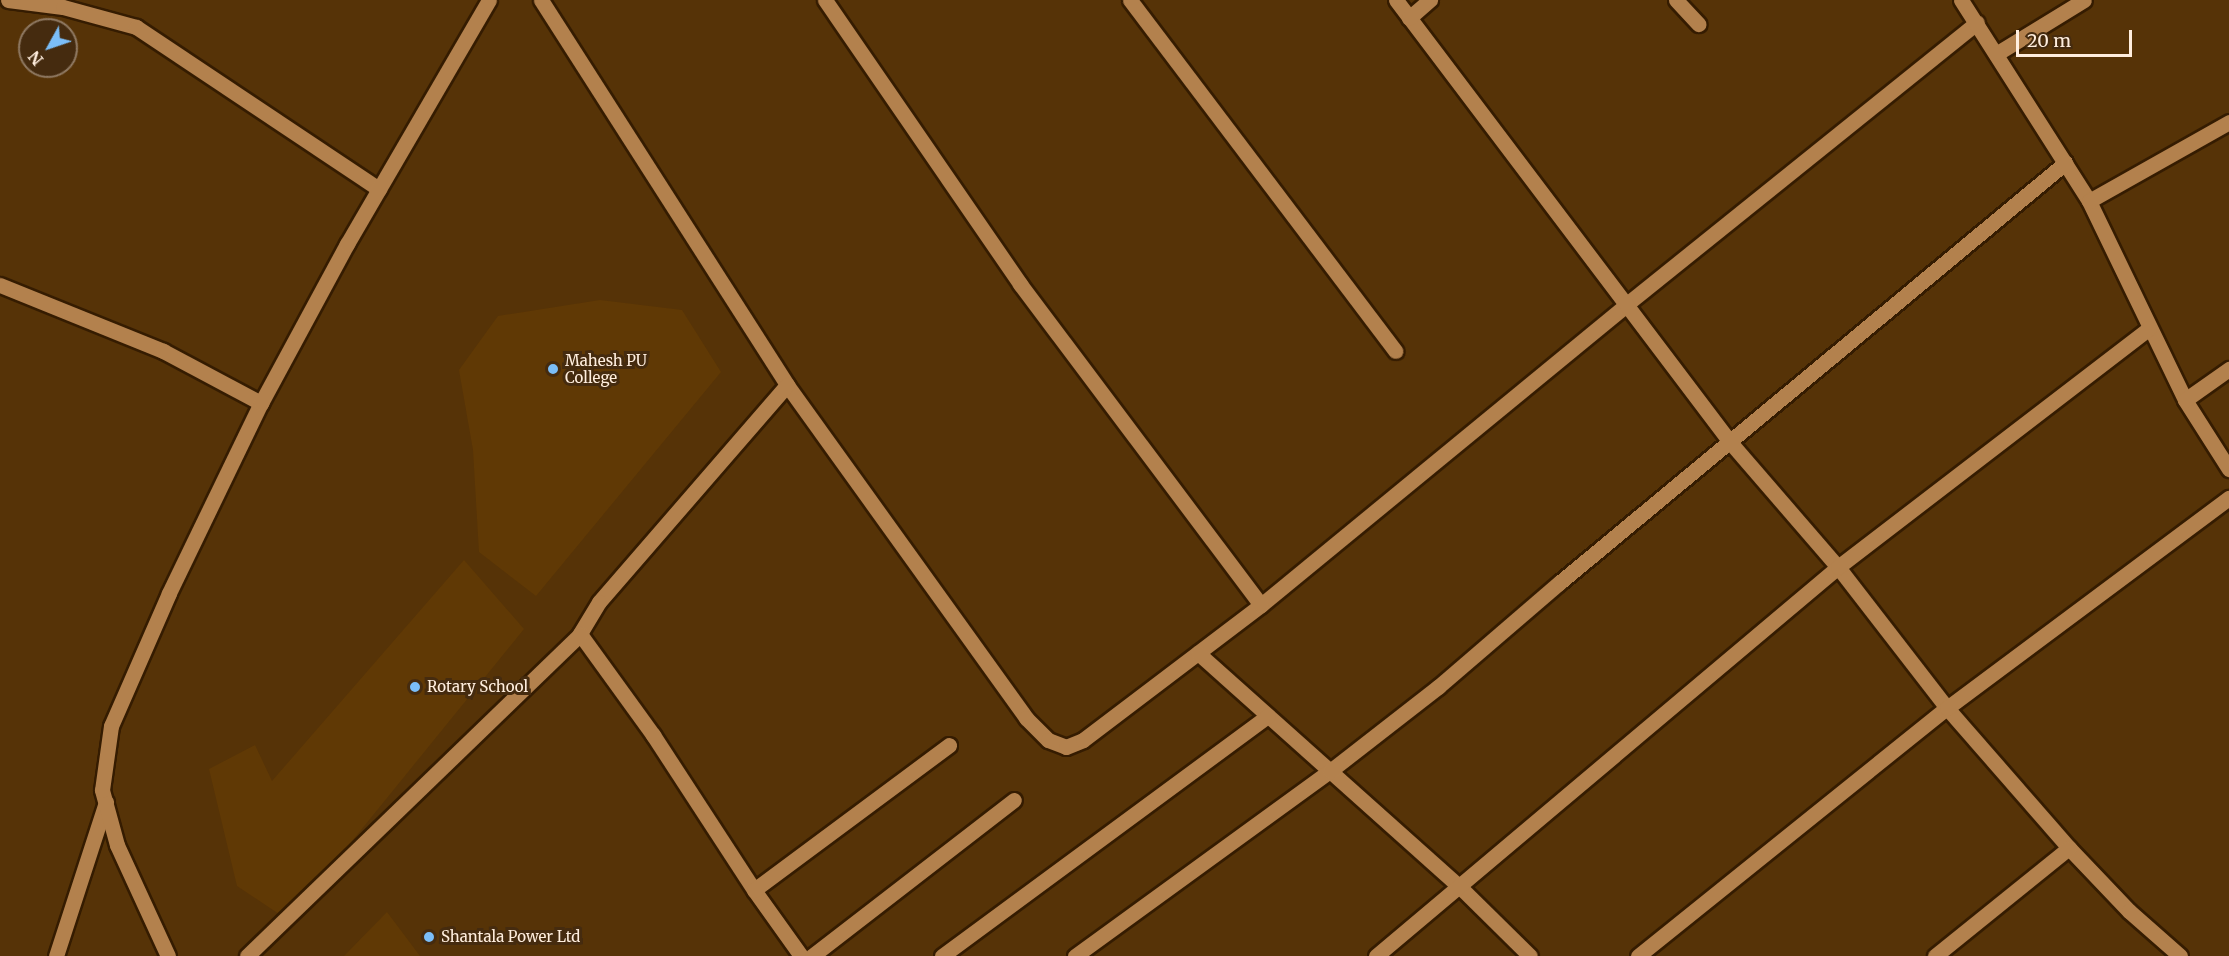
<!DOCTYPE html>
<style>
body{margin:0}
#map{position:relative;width:2229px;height:956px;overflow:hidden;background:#563307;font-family:Merriweather,serif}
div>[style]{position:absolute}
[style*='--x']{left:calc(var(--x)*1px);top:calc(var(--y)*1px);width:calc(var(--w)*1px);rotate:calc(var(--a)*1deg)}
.built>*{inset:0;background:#603905}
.roads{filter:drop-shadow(2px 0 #351c01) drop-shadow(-2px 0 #351c01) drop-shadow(0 2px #351c01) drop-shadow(0 -2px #351c01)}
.minor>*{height:15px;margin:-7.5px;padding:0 7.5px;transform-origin:7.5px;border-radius:7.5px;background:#b3814d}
.dots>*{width:16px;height:16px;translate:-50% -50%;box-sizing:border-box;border:3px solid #452b0f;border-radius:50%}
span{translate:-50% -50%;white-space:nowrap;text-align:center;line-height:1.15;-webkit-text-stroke:6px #452b0f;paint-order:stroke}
.poi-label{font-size:15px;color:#ffeede}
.left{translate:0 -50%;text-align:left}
.north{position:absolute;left:18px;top:18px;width:60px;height:60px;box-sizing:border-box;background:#452b0f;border:2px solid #8f7962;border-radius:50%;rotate:230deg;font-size:16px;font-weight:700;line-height:24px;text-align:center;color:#ffeede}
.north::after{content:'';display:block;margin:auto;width:21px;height:27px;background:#7bbef8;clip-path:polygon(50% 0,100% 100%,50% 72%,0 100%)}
.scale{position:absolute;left:2016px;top:30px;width:116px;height:27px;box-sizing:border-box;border:3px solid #ffeede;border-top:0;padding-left:8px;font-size:18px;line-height:21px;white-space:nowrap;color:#ffeede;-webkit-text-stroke:4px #452b0f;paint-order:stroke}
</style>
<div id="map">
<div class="built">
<div style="clip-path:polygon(600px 300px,682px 310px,721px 372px,536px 596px,479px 552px,473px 450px,459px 370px,498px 316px)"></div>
<div style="clip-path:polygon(464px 560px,524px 629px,288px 920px,237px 886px,209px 769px,255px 745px,272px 781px)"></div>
<div style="clip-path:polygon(387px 912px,420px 956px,344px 956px)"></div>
</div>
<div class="roads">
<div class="minor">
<div style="--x:8;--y:0;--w:55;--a:7.3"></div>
<div style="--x:63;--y:7;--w:76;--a:15.3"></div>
<div style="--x:136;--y:27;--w:292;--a:33.7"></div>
<div style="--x:541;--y:0;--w:457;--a:57.4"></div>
<div style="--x:787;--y:385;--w:410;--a:54.3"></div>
<div style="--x:1026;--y:718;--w:31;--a:45"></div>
<div style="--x:1048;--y:740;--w:19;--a:21"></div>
<div style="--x:1066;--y:747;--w:18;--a:-22"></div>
<div style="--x:1083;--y:740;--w:223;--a:-37.2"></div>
<div style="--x:1261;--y:605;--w:474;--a:-39.4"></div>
<div style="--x:1627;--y:304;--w:449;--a:-38.8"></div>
<div style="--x:825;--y:0;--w:345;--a:55.5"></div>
<div style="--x:1020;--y:284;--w:401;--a:53.1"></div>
<div style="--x:1130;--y:0;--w:440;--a:52.9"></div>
<div style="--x:1396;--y:0;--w:554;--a:52.92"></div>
<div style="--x:1730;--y:442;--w:165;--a:49.2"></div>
<div style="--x:1838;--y:567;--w:178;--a:52.3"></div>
<div style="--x:1947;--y:708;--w:186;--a:48.9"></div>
<div style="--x:2069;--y:848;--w:87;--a:46.4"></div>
<div style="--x:2129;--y:911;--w:68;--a:41.4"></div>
<div style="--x:1676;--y:0;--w:33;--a:47"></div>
<div style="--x:1961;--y:0;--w:238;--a:57.5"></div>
<div style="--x:2089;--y:201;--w:221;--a:64.2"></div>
<div style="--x:2185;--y:400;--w:82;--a:57.5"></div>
<div style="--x:1409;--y:18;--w:28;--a:-41"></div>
<div style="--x:1996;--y:54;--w:103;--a:-31.5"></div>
<div style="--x:2089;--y:201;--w:161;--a:-29.4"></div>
<div style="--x:0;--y:285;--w:176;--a:22"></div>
<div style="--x:163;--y:351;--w:111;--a:28"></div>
<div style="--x:787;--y:385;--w:287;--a:130.9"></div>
<div style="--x:599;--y:602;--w:37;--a:121"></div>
<div style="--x:580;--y:634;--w:125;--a:54.1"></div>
<div style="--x:653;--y:735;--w:185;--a:56.9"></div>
<div style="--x:754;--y:890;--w:81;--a:54.5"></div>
<div style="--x:2185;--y:400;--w:54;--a:-35.2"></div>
<div style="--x:1198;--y:653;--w:351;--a:41.8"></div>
<div style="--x:1460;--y:887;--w:98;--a:44.6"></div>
<div style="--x:754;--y:890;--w:243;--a:-36.6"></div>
<div style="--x:56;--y:956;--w:162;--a:-72"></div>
<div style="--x:168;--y:956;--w:122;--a:-114.7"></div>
<div style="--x:117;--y:845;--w:57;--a:-105.3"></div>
<div style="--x:102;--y:790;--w:65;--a:-82"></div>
<div style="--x:111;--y:726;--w:145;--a:-66.4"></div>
<div style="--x:169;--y:593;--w:211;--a:-64.2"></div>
<div style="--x:261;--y:403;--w:181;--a:-61.6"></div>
<div style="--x:347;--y:244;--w:282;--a:-59.8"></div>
<div style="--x:247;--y:956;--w:463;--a:-44"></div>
<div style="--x:812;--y:956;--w:255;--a:-37.7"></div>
<div style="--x:942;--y:956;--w:405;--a:-36.4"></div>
<div style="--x:1075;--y:956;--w:315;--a:-36"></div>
<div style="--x:1330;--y:771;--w:137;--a:-37.9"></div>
<div style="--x:1438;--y:687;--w:160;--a:-40.7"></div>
<div style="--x:1559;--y:583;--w:658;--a:-39.69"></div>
<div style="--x:1376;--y:956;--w:604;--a:-40.1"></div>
<div style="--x:1838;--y:567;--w:392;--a:-37.5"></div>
<div style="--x:1638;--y:956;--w:396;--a:-38.8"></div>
<div style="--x:1947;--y:708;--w:352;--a:-36.7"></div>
<div style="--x:1935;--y:956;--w:172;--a:-38.9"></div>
</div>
</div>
<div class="dots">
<div style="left:553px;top:369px;background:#7bbef8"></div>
<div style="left:415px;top:687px;background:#7bbef8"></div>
<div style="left:429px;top:937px;background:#7bbef8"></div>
</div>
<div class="poi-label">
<span class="left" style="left:565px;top:369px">Mahesh PU<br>College</span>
<span class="left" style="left:427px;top:687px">Rotary School</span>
<span class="left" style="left:441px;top:937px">Shantala Power Ltd</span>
</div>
<div class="north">N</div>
<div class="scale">20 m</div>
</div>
